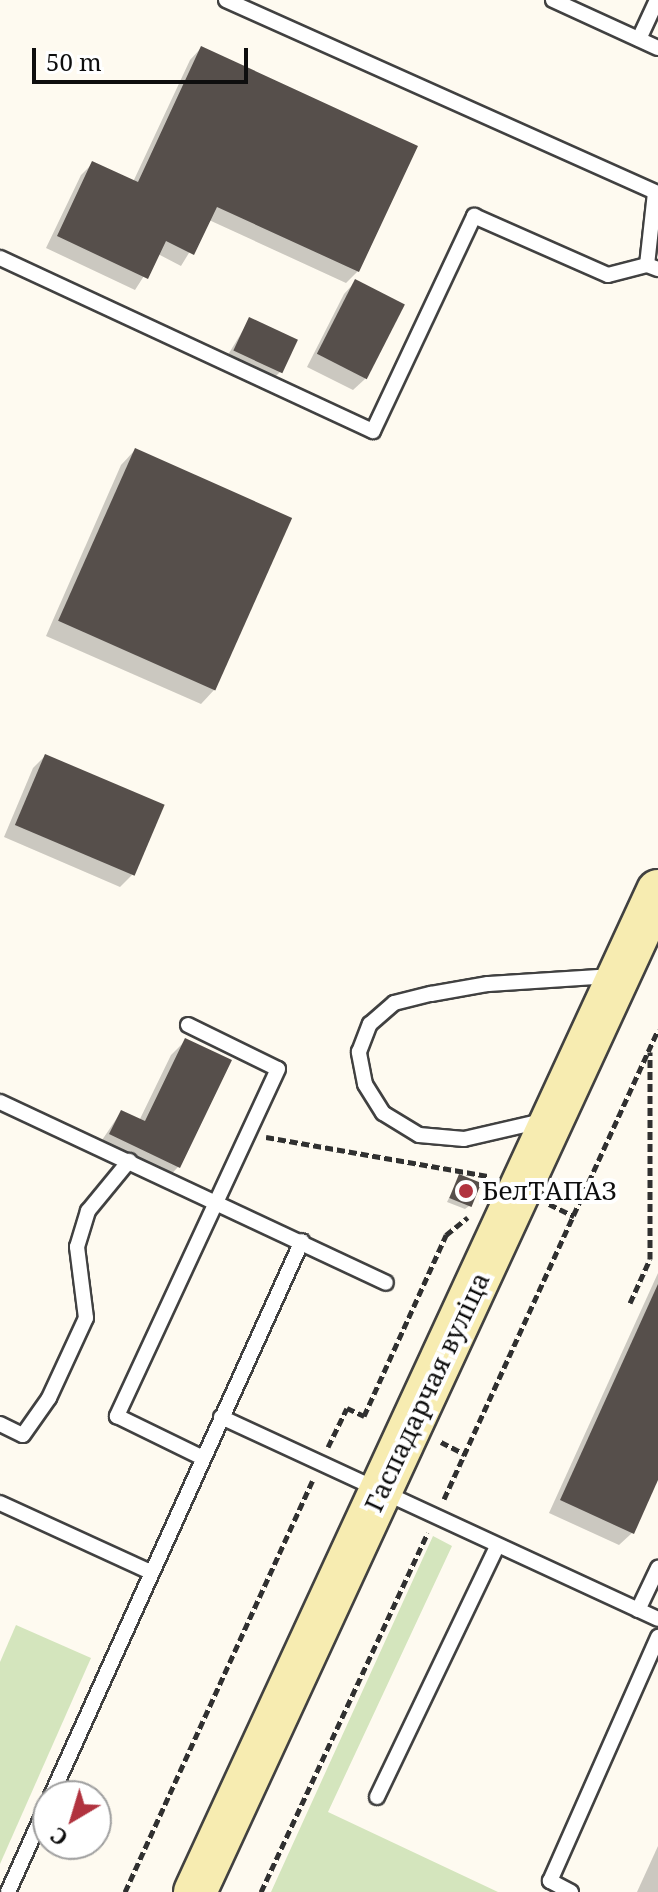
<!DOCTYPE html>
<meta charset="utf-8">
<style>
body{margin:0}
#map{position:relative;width:658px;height:1892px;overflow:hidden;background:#fefaf0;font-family:"Noto Serif",serif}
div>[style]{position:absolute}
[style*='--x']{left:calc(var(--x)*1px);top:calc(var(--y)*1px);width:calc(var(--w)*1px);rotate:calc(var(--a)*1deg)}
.green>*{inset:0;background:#d4e5bd}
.shadow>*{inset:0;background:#0003}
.building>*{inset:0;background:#564f4b;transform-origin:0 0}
.path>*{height:5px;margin-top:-2.5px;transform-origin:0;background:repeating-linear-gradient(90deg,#303030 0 8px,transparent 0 12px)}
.roads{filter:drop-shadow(2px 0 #414141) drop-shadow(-2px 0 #414141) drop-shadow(0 2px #414141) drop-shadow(0 -2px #414141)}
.lane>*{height:14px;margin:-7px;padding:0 7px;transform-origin:7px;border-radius:7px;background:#fff}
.secondary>*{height:42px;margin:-21px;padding:0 21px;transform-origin:21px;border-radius:21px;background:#f7ecb1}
.dots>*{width:22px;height:22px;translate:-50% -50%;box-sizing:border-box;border:4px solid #fff;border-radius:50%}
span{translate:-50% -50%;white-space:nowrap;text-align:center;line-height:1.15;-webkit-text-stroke:8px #fff;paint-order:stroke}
.poi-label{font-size:26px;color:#0e0e0e}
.left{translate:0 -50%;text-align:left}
.street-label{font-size:26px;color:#0e0e0e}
.north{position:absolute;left:32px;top:1780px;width:80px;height:80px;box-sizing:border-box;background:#fff;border:2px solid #9f9f9f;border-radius:50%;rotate:218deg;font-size:22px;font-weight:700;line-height:32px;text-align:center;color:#0e0e0e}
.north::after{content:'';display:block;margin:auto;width:28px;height:36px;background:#b1333f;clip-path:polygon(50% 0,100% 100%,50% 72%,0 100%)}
.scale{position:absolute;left:32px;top:48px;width:216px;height:36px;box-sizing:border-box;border:4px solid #0e0e0e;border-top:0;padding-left:10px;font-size:24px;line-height:28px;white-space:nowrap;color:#0e0e0e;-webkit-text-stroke:6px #fff;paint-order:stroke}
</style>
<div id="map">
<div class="green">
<div style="clip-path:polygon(433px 1536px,452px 1546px,328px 1812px,498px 1892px,271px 1892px)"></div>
<div style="clip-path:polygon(16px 1625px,91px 1658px,0 1864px,0 1662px)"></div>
</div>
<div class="shadow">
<div style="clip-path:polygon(201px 48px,358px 271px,346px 283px,209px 220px,181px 266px,158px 254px,135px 290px,46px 248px,81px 175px,93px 163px,133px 182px,190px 60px)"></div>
<div style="clip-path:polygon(355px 282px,365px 379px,353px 390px,307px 367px,344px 294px)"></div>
<div style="clip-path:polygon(250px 319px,280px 372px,272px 380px,226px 358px)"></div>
<div style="clip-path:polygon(135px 450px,290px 518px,215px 689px,201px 704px,46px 636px,121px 465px)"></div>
<div style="clip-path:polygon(45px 756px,132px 875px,120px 887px,4px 837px,33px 768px)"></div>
<div style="clip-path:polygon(186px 1040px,229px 1061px,178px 1167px,164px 1182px,96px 1149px,121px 1112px,139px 1121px,171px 1055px)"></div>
<div style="clip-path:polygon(460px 1176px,469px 1206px,465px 1209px,447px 1202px)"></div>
<div style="clip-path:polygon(658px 1273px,658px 1475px,632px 1533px,619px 1545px,549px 1513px)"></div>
<div style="clip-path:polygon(658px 1846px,658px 1892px,637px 1892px)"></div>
</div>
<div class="building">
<div style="clip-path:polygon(201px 46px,418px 146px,359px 272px,217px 207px,194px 255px,166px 241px,148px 279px,57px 236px,92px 161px,138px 182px)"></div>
<div style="left:355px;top:279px;width:56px;height:84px;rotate:27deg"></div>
<div style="left:249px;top:317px;width:54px;height:37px;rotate:25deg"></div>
<div style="left:135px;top:448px;width:172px;height:189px;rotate:24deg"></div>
<div style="left:45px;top:754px;width:130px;height:77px;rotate:23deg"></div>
<div style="clip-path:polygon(185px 1038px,232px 1060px,180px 1168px,109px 1134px,121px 1110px,145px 1121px)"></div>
<div style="left:459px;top:1174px;width:24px;height:26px;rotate:22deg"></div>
<div style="clip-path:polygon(658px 1284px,658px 1480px,634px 1534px,560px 1500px)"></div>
</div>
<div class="path">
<div style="--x:266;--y:1137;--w:225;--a:10"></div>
<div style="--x:549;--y:1204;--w:28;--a:26"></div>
<div style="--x:630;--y:1303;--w:48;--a:-65.6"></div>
<div style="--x:650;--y:1259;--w:207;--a:-90"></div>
<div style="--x:441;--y:1442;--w:27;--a:27"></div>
<div style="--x:328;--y:1447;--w:43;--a:-64"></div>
<div style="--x:347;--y:1408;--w:19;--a:25"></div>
<div style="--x:364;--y:1416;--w:199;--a:-65.6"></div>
<div style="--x:446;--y:1235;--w:28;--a:-39"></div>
<div style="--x:444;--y:1499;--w:516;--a:-65.47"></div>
<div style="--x:125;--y:1892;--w:452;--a:-65.5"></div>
<div style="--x:261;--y:1892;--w:396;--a:-65.1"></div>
</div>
<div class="roads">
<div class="lane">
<div style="--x:226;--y:0;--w:473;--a:24.1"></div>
<div style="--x:553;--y:0;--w:115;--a:24.6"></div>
<div style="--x:639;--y:39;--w:43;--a:-65.2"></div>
<div style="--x:0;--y:258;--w:411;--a:24.9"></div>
<div style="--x:373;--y:431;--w:238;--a:-64.8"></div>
<div style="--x:474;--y:216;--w:146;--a:23.8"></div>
<div style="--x:608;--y:275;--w:40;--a:-14.4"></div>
<div style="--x:647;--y:265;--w:12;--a:20"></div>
<div style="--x:647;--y:265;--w:72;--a:-83.7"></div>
<div style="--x:188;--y:1025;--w:100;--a:26.1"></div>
<div style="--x:278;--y:1069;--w:383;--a:114.9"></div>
<div style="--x:117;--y:1416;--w:96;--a:26"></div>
<div style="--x:0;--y:1102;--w:426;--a:25.1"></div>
<div style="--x:542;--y:1121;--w:80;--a:167"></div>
<div style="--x:464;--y:1139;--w:45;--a:-174.9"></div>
<div style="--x:419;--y:1135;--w:42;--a:-148.6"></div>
<div style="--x:383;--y:1113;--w:34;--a:-122"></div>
<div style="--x:365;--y:1084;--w:33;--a:-101"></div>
<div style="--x:359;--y:1052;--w:30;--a:-69"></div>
<div style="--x:370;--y:1024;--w:32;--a:-41"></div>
<div style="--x:394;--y:1003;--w:38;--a:-14"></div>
<div style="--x:431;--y:994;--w:58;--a:-10"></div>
<div style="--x:488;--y:984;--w:123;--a:-3.7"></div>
<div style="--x:221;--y:1417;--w:481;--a:24.8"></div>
<div style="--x:0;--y:1424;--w:25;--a:26"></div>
<div style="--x:23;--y:1435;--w:45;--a:-54.9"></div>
<div style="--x:49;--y:1398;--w:88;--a:-65.2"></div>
<div style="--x:86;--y:1318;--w:72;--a:-97.2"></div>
<div style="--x:77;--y:1247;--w:38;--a:-73"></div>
<div style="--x:88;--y:1211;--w:65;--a:-50.6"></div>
<div style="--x:0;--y:1503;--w:166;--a:24.6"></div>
<div style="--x:638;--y:1610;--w:47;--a:-64.5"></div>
<div style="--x:51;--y:1796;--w:609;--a:-65.67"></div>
<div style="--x:377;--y:1797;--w:278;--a:-64.4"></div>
<div style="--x:8;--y:1892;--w:98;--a:-65.8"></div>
<div style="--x:571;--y:1892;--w:24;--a:-152"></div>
<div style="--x:550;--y:1881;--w:267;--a:-66.1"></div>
</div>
<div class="secondary">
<div style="--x:195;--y:1892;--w:1103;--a:-65.18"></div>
</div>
</div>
<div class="dots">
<div style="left:466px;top:1191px;background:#b1333f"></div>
</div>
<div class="poi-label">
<span class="left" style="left:482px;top:1191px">БелТАПАЗ</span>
</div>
<div class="street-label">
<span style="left:427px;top:1392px;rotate:-65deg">Гаспадарчая вуліца</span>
</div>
<div class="north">С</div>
<div class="scale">50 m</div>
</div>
